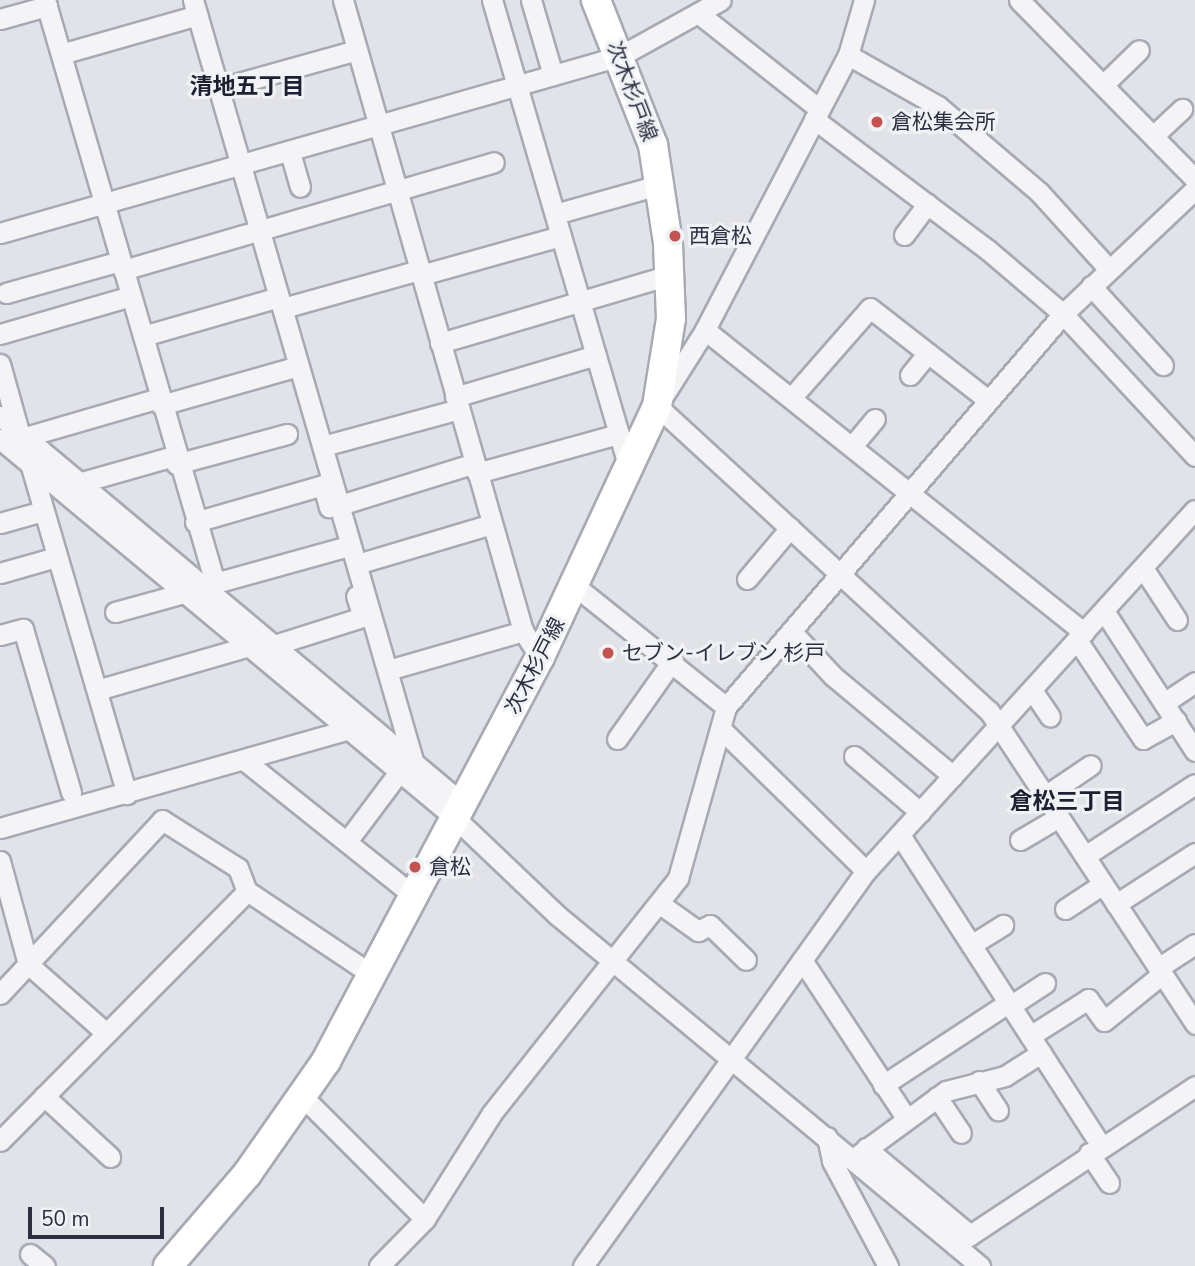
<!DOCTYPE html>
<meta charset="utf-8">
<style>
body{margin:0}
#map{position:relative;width:1195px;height:1266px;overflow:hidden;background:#e1e3e9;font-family:"Nunito Sans","Noto Sans JP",sans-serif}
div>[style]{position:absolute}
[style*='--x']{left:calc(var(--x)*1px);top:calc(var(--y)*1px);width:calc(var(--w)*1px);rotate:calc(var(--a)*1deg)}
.roads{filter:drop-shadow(2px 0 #a7a9b3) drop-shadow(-2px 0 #a7a9b3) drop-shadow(0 2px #a7a9b3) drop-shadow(0 -2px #a7a9b3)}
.minor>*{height:19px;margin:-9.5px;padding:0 9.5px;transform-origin:9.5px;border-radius:9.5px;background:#f4f4f7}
.secondary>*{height:28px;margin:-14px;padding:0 14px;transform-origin:14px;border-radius:14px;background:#fff}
.dots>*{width:19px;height:19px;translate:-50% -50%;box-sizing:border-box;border:4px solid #f1f2f6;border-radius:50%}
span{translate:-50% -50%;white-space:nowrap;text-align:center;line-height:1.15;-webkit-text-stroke:6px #f1f2f6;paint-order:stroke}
.street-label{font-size:21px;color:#2b2f40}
.poi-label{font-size:21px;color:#2b2f40}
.left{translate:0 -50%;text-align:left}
.neighbourhood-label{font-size:23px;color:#1d2031;font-weight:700}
.scale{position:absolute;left:28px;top:1207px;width:136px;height:32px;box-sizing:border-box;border:4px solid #2b2f40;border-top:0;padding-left:9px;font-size:21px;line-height:24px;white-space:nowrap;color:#2b2f40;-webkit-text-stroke:5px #f1f2f6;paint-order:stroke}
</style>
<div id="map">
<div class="roads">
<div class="minor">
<div style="--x:45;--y:0;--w:607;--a:73.74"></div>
<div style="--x:215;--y:583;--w:9;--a:139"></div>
<div style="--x:193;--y:0;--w:791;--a:73.86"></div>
<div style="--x:343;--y:0;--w:656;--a:74.08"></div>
<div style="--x:523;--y:631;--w:31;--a:57"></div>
<div style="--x:492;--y:0;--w:490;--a:73.7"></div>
<div style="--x:531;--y:0;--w:78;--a:73.7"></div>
<div style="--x:864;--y:0;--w:57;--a:106.2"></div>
<div style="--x:848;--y:55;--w:310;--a:117.5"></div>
<div style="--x:705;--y:330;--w:90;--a:122.3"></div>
<div style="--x:657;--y:406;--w:451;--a:42.6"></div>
<div style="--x:989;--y:711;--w:375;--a:56.6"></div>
<div style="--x:1019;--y:0;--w:251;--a:45.5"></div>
<div style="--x:698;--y:13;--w:154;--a:38.4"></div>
<div style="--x:0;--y:19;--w:49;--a:-15.5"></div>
<div style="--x:61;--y:54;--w:142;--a:-15.9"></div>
<div style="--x:848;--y:55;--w:103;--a:29.5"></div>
<div style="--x:938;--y:106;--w:133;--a:40.4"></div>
<div style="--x:1039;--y:192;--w:103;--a:47.8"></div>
<div style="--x:1103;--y:85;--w:50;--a:-44.2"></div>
<div style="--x:220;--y:88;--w:142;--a:-15.5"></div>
<div style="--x:814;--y:119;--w:218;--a:37"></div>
<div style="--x:988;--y:250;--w:99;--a:40.5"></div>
<div style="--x:1063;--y:314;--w:194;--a:47.1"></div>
<div style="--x:1153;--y:136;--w:40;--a:-43"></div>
<div style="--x:290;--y:152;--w:36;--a:74"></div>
<div style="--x:555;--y:214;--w:108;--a:-15.6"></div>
<div style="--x:0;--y:233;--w:645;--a:-15.93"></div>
<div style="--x:620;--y:56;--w:115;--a:-29"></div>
<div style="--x:904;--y:235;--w:39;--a:-53"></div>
<div style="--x:123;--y:270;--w:386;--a:-16.2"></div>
<div style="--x:421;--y:275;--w:145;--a:-15.6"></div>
<div style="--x:1091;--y:286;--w:107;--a:47.7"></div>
<div style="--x:6;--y:293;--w:118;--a:-15.7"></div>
<div style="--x:283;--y:308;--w:141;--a:-15.6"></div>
<div style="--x:705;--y:330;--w:485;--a:38.6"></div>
<div style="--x:0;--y:334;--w:136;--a:-16.2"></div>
<div style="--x:143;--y:336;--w:141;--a:-16"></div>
<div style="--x:440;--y:343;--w:240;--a:-16.5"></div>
<div style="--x:0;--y:364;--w:71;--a:74.4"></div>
<div style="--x:910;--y:375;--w:28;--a:-51"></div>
<div style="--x:455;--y:397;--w:147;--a:-16.6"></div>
<div style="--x:792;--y:397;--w:118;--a:-48.8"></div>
<div style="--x:870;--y:308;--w:150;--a:37.9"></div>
<div style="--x:161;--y:405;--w:143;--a:-15.8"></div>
<div style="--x:0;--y:416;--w:603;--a:39.95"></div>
<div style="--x:25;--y:437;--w:140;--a:-16.2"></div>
<div style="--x:0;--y:439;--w:591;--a:39.78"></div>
<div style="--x:454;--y:817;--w:142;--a:43.6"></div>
<div style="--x:557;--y:915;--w:517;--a:39.66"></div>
<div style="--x:955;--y:1245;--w:288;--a:-33.5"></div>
<div style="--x:853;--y:445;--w:34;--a:-50"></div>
<div style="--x:323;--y:446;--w:141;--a:-15.2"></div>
<div style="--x:30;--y:463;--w:345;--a:73.7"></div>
<div style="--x:176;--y:464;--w:115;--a:-15.1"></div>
<div style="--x:477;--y:473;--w:147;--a:-15.4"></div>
<div style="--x:82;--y:482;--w:96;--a:-15.8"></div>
<div style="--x:340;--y:505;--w:141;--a:-17.3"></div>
<div style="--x:195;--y:522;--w:133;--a:-16.1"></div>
<div style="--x:323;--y:485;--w:23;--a:75"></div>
<div style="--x:0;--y:523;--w:45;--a:-15.6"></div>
<div style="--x:357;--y:564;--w:141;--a:-16.5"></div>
<div style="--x:1143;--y:568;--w:62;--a:56.8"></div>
<div style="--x:0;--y:573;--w:58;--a:-15.9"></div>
<div style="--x:747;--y:579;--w:67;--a:-49.9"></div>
<div style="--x:215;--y:583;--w:131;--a:-15.5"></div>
<div style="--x:575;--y:586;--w:193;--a:38.7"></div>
<div style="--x:1104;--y:611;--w:167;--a:57"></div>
<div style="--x:115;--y:612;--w:72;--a:-15.4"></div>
<div style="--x:791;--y:631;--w:62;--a:47"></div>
<div style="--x:833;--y:676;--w:156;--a:39.8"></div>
<div style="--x:0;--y:635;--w:24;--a:-15"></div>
<div style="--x:23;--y:629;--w:170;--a:73.6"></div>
<div style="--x:1077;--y:640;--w:119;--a:56.3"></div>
<div style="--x:1143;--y:739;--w:38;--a:-29"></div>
<div style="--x:274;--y:645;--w:93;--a:-17.5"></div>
<div style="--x:363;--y:617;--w:22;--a:-108"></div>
<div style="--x:388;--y:670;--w:141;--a:-16.1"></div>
<div style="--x:97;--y:690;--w:158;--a:-16.1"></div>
<div style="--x:1032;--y:690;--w:32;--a:56"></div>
<div style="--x:1164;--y:703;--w:37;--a:-34"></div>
<div style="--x:721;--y:729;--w:203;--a:44.4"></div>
<div style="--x:617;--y:739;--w:97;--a:-54.7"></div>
<div style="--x:854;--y:756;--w:87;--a:40.3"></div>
<div style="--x:245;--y:761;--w:215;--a:38.6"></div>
<div style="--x:1045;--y:796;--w:55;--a:-34"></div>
<div style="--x:0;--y:828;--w:361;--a:-15.8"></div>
<div style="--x:900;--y:835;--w:370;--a:57.1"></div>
<div style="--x:348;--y:840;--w:85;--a:-53.1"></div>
<div style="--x:1020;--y:840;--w:45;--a:-30.5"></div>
<div style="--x:1085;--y:856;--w:131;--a:-33.2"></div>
<div style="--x:0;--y:861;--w:107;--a:74.8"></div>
<div style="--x:28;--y:964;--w:104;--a:41.5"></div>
<div style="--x:660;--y:904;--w:47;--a:35.4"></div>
<div style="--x:698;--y:931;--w:13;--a:-27"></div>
<div style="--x:710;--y:925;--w:50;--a:44.2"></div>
<div style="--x:1116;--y:904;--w:94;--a:-32.8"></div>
<div style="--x:1065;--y:909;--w:45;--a:-33.3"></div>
<div style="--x:971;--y:945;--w:38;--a:-32"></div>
<div style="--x:802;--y:960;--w:189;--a:56.6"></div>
<div style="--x:1158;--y:968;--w:44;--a:-33"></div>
<div style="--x:0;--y:994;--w:238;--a:-47"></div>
<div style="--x:162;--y:820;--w:90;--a:32.3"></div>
<div style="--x:238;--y:868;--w:25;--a:69"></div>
<div style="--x:1010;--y:1006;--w:42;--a:-33.3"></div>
<div style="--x:1030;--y:1036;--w:69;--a:-32.5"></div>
<div style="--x:1088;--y:999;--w:27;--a:54"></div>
<div style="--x:1104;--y:1021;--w:75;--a:-39"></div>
<div style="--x:979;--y:1081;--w:35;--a:57"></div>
<div style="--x:883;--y:1085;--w:149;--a:-33.3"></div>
<div style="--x:44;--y:1096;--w:90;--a:42.7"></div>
<div style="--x:302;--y:1096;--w:174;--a:45"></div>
<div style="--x:937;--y:1097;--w:43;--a:56.3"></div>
<div style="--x:827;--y:1137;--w:25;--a:78"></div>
<div style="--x:832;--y:1161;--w:119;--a:61.9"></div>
<div style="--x:0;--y:1141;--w:351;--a:-45.3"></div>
<div style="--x:247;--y:891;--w:149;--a:33.8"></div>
<div style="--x:866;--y:1148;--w:136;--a:39.9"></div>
<div style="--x:1089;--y:1153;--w:36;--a:56"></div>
<div style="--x:853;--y:1159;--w:115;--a:-36.2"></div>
<div style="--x:946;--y:1091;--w:61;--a:-14.3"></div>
<div style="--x:1005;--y:1076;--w:43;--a:-32.6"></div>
<div style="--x:955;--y:1245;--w:33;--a:40"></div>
<div style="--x:30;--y:1254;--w:19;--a:39"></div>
<div style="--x:379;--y:1266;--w:66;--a:-45.6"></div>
<div style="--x:425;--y:1219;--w:125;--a:-57.7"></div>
<div style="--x:492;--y:1113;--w:300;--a:-51.6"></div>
<div style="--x:678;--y:878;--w:178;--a:-74.3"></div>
<div style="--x:726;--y:707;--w:518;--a:-49.39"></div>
<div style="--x:1063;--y:314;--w:182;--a:-43.4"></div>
<div style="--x:583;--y:1266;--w:486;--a:-54.4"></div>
<div style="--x:866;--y:871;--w:488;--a:-47.7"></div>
</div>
<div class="secondary">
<div style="--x:168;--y:1266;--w:121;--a:-49.3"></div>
<div style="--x:247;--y:1174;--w:138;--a:-55"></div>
<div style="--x:326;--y:1061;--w:457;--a:-62.1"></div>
<div style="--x:540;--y:657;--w:277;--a:-65"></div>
<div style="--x:657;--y:406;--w:88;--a:-80.9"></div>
<div style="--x:671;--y:319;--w:76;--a:-92.3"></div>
<div style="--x:668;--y:243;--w:99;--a:-98.7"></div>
<div style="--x:653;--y:145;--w:156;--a:-111.5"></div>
</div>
</div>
<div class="dots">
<div style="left:877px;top:122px;background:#c5524f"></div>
<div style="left:675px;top:236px;background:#c5524f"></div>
<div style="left:608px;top:653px;background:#c5524f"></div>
<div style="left:415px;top:867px;background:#c5524f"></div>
</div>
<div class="street-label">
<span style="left:632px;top:91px;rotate:69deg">次木杉戸線</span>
<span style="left:535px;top:666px;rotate:-63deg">次木杉戸線</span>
</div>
<div class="poi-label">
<span class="left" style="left:891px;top:122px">倉松集会所</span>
<span class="left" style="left:689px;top:236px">西倉松</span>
<span class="left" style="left:622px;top:653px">セブン-イレブン 杉戸</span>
<span class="left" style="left:429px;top:867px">倉松</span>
</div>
<div class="neighbourhood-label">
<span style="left:247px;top:87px">清地五丁目</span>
<span style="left:1067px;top:802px">倉松三丁目</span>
</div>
<div class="scale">50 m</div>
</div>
